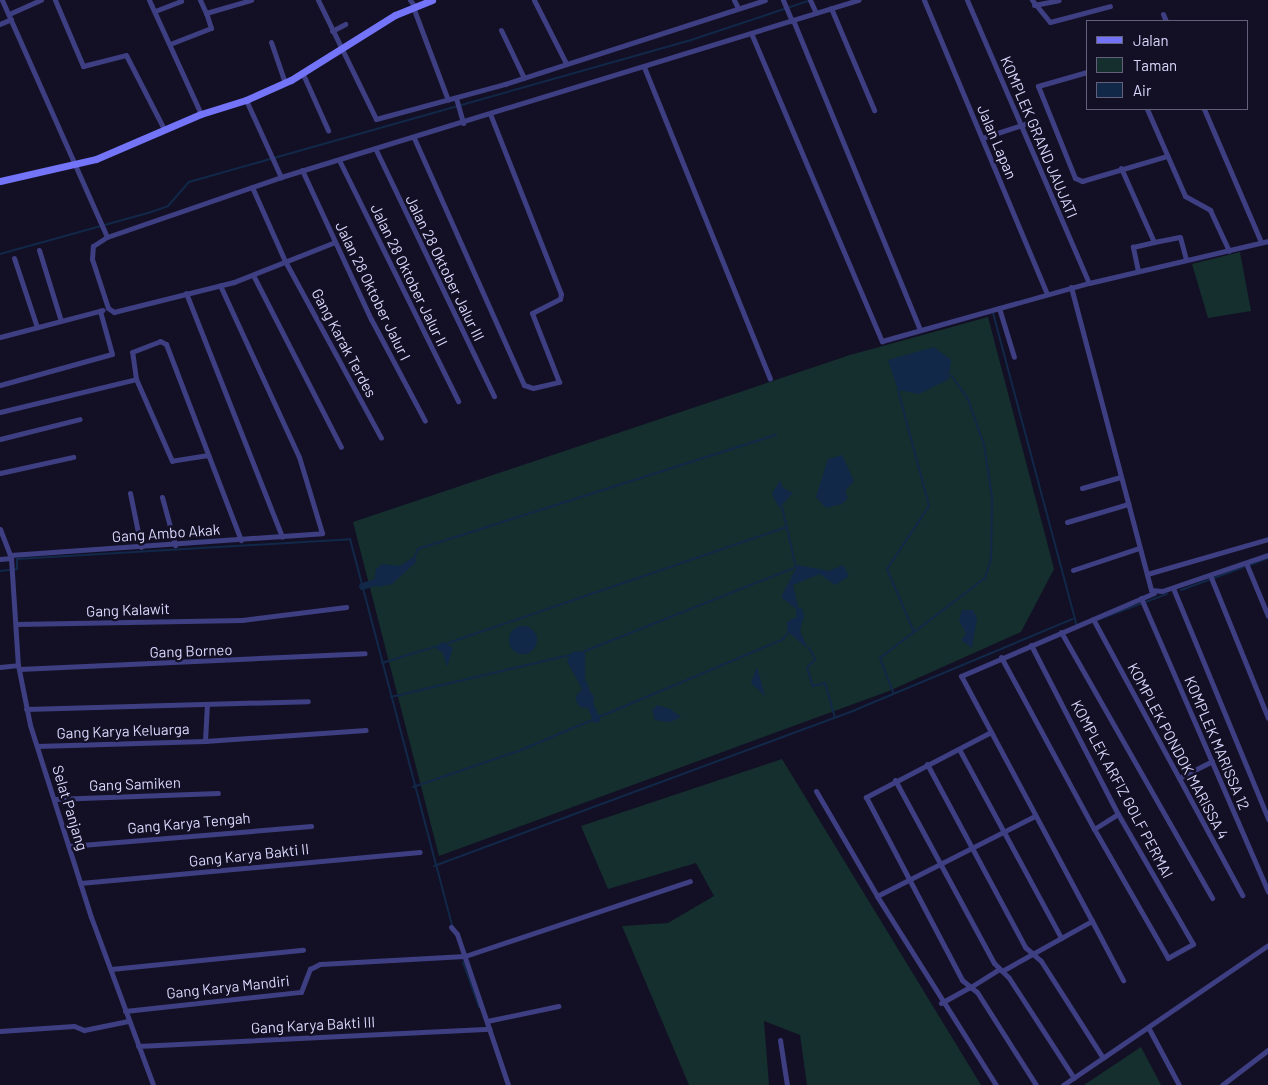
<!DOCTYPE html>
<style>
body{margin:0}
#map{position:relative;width:1268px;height:1085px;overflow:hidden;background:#131025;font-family:Barlow,sans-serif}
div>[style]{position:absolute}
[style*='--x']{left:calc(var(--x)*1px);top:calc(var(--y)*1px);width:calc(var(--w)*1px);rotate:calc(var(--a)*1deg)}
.green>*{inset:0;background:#142f2d}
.water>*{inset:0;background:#112849}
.round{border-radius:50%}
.stream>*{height:2px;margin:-1px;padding:0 1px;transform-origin:1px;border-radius:1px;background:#112849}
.canal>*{height:7px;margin:-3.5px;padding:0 3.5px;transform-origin:3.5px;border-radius:3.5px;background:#112849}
.street>*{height:5px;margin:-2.5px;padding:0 2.5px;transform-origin:2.5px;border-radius:2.5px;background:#3e3e82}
.secondary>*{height:7px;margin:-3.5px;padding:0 3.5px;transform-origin:3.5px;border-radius:3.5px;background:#7374f8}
span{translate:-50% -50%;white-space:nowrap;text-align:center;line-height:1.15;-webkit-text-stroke:5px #131025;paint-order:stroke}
.street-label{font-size:15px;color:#dad7fd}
.legend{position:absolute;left:1086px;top:20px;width:162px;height:90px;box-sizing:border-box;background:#131025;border:1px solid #63607b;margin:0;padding:6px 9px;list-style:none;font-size:15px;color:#dad7fd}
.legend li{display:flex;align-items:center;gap:10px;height:25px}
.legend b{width:25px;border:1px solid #63607b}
</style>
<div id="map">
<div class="green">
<div style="clip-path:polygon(1240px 252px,1251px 311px,1208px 318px,1192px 264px)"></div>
<div style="clip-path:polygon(988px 317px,1054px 569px,1021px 632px,889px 691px,439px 856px,353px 522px,850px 355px)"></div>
<div style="clip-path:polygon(782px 759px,981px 1085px,807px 1085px,800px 1035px,764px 1021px,769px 1085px,689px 1085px,622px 926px,668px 923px,714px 896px,696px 863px,608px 889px,581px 826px)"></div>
<div style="clip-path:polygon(1141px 1047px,1161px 1085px,1084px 1085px)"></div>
</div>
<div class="water">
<div style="clip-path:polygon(934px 347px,951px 360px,949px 379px,919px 394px,898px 390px,888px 360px)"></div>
<div style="clip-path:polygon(842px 455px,854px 481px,845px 491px,848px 498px,842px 504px,826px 508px,816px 497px,828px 459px)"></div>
<div style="clip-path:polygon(780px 480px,783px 488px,793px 493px,779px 508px,772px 494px)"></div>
<div style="clip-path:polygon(415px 556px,416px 562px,392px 584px,378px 587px,374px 582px,376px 569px,382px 564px,400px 566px)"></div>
<div style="clip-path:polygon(798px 565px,829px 571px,843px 565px,849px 576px,835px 585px,820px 574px,793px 585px,799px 611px,781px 597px)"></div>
<div style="clip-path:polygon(962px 610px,973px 610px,977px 618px,972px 648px,961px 640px,966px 634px,959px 620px)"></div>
<div style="clip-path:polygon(796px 617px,803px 618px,800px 631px,808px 649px,787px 631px,787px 622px)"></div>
<div class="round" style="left:509px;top:626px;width:28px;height:28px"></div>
<div style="clip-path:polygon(444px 642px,453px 648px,447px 667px,443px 653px,434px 647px)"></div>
<div style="clip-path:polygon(585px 651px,585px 681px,580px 685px,567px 661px,572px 652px)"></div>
<div style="clip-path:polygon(757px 667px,765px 696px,751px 683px)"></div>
<div class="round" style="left:576px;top:690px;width:18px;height:18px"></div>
<div style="clip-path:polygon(657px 705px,670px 709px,681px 717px,670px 722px,655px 720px,652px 710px)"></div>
</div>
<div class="stream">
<div style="--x:0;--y:254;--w:157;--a:-15.5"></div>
<div style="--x:151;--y:212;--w:18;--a:-19"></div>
<div style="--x:168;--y:206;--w:32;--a:-49"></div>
<div style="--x:189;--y:182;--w:522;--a:-15.79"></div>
<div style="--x:691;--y:40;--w:123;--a:-18.4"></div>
<div style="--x:993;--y:313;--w:324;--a:75"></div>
<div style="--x:898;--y:390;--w:120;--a:75"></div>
<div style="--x:929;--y:506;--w:76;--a:123.7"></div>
<div style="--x:887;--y:569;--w:69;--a:66.8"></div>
<div style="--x:782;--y:507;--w:62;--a:76.9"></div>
<div style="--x:415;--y:556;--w:8;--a:-67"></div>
<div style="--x:418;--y:549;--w:376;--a:-17.7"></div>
<div style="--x:1250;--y:565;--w:19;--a:-21"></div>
<div style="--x:0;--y:571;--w:17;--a:-7"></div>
<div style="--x:17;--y:569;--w:10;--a:-90"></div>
<div style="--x:17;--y:559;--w:334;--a:-3.4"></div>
<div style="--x:350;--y:539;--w:399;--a:75.2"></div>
<div style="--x:1181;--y:590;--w:67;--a:-20.1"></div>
<div style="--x:1097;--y:620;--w:75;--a:-20.4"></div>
<div style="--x:448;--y:643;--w:358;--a:-18.9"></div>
<div style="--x:809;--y:648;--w:13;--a:61"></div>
<div style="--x:815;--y:659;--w:12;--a:132"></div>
<div style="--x:807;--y:668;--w:19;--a:72"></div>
<div style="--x:813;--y:686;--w:12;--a:-14"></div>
<div style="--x:825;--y:683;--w:35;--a:74"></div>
<div style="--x:585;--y:651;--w:225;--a:-21.7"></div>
<div style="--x:382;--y:663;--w:54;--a:-17.1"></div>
<div style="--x:893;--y:692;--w:36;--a:-111"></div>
<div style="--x:880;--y:658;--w:132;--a:-37.3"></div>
<div style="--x:985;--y:578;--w:19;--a:-72"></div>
<div style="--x:991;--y:560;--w:63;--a:-89.1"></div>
<div style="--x:992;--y:497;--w:53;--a:-98.7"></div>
<div style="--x:984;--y:445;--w:49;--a:-109.2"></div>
<div style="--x:968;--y:399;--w:29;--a:-125"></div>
<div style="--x:391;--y:697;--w:184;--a:-13.2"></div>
<div style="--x:413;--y:787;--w:114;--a:-18.9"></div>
<div style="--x:521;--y:750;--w:283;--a:-22.9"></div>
<div style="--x:782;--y:640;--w:9;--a:-49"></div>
<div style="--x:434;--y:866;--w:449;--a:-20.3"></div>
<div style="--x:855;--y:710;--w:236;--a:-22.7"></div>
<div style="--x:463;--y:962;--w:48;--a:70.4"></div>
</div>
<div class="canal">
<div style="--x:362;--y:586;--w:13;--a:-18"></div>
<div style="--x:799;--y:611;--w:6;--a:81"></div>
<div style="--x:583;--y:683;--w:9;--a:72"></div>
<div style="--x:590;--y:705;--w:15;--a:67"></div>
</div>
<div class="street">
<div style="--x:2;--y:0;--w:259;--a:66.1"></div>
<div style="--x:55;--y:0;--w:72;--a:67"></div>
<div style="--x:83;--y:66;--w:44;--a:-14.3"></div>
<div style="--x:126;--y:55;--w:83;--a:62.8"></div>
<div style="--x:149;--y:0;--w:125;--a:65.5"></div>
<div style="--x:200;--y:0;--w:14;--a:65"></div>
<div style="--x:206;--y:13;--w:47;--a:-16.1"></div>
<div style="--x:318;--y:0;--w:132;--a:64"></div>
<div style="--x:376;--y:119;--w:134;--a:-15.2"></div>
<div style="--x:505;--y:84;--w:273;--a:-17.9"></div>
<div style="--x:410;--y:0;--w:9;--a:54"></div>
<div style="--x:534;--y:0;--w:71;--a:63.1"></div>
<div style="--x:734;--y:0;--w:9;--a:63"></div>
<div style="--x:783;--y:0;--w:23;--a:67"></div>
<div style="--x:810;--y:0;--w:14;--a:65"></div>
<div style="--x:924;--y:0;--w:319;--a:67.3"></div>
<div style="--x:967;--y:0;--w:308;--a:66.7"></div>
<div style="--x:1032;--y:0;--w:28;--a:51"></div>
<div style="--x:1050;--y:22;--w:62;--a:-14.9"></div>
<div style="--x:1034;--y:5;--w:25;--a:-11"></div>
<div style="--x:413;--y:7;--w:99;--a:69.4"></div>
<div style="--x:831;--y:8;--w:111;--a:67.1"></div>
<div style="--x:155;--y:11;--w:28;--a:-21"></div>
<div style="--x:9;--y:14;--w:35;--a:-24"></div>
<div style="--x:1163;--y:14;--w:8;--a:67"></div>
<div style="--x:793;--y:20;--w:335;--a:67.7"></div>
<div style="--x:0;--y:24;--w:12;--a:-24"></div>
<div style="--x:501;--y:30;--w:53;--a:64.4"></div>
<div style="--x:332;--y:31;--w:15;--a:-28"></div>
<div style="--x:751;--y:33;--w:335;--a:67"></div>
<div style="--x:882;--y:341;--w:215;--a:-15.7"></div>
<div style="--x:1089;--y:283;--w:184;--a:-13.2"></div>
<div style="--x:271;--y:42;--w:43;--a:71.1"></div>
<div style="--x:170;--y:44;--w:44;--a:-21.3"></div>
<div style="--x:211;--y:28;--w:16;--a:-108"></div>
<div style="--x:644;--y:67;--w:336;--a:68"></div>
<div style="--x:302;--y:72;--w:64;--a:65.9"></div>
<div style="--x:1087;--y:72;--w:51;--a:164.1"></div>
<div style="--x:1038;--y:86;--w:99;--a:68.1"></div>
<div style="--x:1075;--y:178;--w:8;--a:23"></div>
<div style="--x:1082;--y:181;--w:89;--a:-16.4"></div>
<div style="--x:456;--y:98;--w:26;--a:74"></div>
<div style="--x:246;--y:100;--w:85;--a:65.6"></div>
<div style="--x:1147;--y:109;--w:95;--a:66.4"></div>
<div style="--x:1185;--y:196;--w:29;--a:29"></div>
<div style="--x:1210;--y:210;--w:45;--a:65.1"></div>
<div style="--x:1204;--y:109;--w:145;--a:66.8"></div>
<div style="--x:414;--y:138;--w:270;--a:66"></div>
<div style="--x:524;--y:385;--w:9;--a:18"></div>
<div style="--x:533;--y:388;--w:27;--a:-13"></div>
<div style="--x:559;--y:382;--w:74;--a:-111.4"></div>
<div style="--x:532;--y:313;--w:31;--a:-27"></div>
<div style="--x:560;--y:299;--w:5;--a:-79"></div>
<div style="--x:561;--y:294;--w:193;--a:-111.5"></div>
<div style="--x:982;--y:138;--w:58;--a:-18.1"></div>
<div style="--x:376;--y:150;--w:273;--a:64.4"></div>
<div style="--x:339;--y:160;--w:269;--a:63.7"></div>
<div style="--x:1121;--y:168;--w:81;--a:66"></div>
<div style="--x:1154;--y:242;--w:26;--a:-11"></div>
<div style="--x:1180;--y:237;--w:24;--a:75"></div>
<div style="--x:302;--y:170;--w:164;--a:65.2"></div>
<div style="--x:371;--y:319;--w:115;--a:62.1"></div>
<div style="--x:252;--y:187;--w:81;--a:66"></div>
<div style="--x:285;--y:261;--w:201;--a:61.5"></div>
<div style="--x:335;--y:242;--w:109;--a:158.4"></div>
<div style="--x:234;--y:282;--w:124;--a:166"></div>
<div style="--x:114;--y:312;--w:7;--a:-146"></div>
<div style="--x:108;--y:308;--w:52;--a:-108.1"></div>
<div style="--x:92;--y:259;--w:13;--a:-86"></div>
<div style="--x:93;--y:246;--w:17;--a:-33"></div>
<div style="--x:107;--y:237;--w:184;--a:-19"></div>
<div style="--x:281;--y:177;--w:604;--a:-17.05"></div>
<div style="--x:39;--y:250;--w:74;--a:72.8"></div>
<div style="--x:14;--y:258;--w:73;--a:71.6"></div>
<div style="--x:1138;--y:271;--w:25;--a:-102"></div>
<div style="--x:1133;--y:247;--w:22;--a:-13"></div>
<div style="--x:253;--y:275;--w:193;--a:62.9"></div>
<div style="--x:1071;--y:287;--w:313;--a:75.2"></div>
<div style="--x:1151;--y:590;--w:11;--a:5"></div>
<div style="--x:1162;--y:591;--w:112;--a:-18.8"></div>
<div style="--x:186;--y:293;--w:262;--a:68.5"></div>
<div style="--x:999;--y:308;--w:51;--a:73"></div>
<div style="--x:0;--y:337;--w:106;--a:-14.7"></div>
<div style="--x:0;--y:385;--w:116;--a:-15.5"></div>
<div style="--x:112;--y:354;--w:45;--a:-105.6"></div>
<div style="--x:0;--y:412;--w:140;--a:-13.6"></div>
<div style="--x:0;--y:439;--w:82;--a:-14"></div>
<div style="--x:208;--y:455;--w:36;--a:171"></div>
<div style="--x:172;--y:461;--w:90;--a:-113.7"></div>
<div style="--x:136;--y:379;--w:27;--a:-98"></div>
<div style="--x:132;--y:352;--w:30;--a:-21"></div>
<div style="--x:160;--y:341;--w:7;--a:27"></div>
<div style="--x:166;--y:344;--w:210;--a:69.1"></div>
<div style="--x:0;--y:473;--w:75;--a:-12.4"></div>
<div style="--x:1082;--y:488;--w:40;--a:-16"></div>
<div style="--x:130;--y:493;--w:55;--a:78.5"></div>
<div style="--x:162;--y:497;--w:50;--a:74.8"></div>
<div style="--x:1067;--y:522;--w:64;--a:-16.4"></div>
<div style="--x:0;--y:529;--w:31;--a:69"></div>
<div style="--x:11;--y:558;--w:107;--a:86.3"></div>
<div style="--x:18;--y:665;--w:61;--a:78.7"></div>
<div style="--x:30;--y:725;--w:201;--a:72.4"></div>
<div style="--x:91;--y:917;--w:179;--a:69.7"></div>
<div style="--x:10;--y:555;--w:313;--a:-4"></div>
<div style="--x:322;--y:533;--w:79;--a:-106.8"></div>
<div style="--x:299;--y:457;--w:189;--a:-114.7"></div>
<div style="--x:0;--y:559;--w:11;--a:-5"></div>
<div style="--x:1246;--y:563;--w:57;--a:67.5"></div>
<div style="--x:1073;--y:570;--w:70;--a:-18.4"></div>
<div style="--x:1147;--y:574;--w:126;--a:-16.1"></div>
<div style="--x:1210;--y:575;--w:154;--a:67.9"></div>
<div style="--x:1173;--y:588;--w:250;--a:67.6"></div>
<div style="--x:1141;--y:598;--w:320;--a:66.6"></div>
<div style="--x:1093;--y:619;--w:314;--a:61.6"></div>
<div style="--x:16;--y:624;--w:226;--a:-1"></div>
<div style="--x:242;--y:620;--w:105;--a:-7.1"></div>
<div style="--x:1061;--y:632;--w:306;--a:60.4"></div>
<div style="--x:1031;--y:645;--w:190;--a:62.8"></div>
<div style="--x:1118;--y:814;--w:150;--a:60"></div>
<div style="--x:1193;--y:944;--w:29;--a:151"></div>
<div style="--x:1168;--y:958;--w:149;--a:-119.8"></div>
<div style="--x:1001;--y:657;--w:196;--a:61.6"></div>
<div style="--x:1094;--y:829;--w:28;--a:-32"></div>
<div style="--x:0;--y:667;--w:18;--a:-6"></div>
<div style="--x:19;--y:669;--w:346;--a:-2.6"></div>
<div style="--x:26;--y:709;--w:282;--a:-1.6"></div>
<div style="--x:989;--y:733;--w:139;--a:152.5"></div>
<div style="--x:866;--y:797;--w:207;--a:62.3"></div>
<div style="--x:962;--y:980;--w:19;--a:39"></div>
<div style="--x:977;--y:992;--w:110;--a:57.6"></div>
<div style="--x:205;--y:741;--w:161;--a:-3.9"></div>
<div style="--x:37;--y:746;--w:168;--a:-1.7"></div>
<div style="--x:205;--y:741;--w:35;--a:-87"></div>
<div style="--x:959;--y:749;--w:215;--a:61.6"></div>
<div style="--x:927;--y:764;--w:208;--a:61.8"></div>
<div style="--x:1025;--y:947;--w:21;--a:41"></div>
<div style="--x:1041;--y:961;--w:115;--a:57.4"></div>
<div style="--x:1179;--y:778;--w:37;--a:-27"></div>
<div style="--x:895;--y:780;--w:208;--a:61.6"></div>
<div style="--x:994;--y:963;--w:21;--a:45"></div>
<div style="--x:1009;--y:978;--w:119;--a:57"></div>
<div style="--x:816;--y:791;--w:121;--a:59.8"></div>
<div style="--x:54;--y:799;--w:164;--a:-2.1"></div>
<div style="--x:69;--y:846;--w:243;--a:-4.7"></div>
<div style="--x:80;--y:883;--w:341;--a:-5.2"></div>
<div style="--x:1092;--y:921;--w:67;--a:62.3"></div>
<div style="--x:451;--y:927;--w:9;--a:49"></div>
<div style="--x:457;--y:934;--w:159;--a:71.3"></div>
<div style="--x:111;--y:969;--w:193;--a:-5.7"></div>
<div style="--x:1002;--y:971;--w:103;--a:-29.1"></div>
<div style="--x:1092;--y:921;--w:278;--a:-118.1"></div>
<div style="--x:961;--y:676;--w:210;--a:-23.3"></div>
<div style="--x:969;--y:988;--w:36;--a:-32"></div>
<div style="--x:941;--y:1003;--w:31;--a:-29"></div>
<div style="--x:125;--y:1011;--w:177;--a:-6.2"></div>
<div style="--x:301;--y:992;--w:25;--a:-69"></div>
<div style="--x:310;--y:969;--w:11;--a:-27"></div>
<div style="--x:320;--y:964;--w:145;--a:-3.2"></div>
<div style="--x:465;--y:956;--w:237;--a:-18.4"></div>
<div style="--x:487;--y:1021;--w:73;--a:-11.9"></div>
<div style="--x:1148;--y:1027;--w:66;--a:61.9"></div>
<div style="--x:0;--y:1031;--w:74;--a:-3.9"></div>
<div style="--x:74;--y:1026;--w:11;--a:22"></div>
<div style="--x:84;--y:1030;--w:45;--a:-11.6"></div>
<div style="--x:780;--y:1040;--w:46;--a:81.2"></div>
<div style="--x:138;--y:1046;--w:352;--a:-2.8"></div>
<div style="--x:996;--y:1085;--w:223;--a:-122.2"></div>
<div style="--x:877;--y:896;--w:177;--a:-26.9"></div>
<div style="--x:1063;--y:1085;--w:248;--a:-34.3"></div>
<div style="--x:1222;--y:1085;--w:58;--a:-37.3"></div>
</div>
<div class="secondary">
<div style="--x:0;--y:181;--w:98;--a:-12.9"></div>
<div style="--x:96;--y:159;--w:114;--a:-23.2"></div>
<div style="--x:201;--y:114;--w:47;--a:-17.3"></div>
<div style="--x:246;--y:100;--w:49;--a:-24"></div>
<div style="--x:291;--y:80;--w:123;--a:-32"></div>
<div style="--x:395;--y:15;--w:40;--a:-22"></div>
</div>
<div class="street-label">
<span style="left:1039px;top:137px;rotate:67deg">KOMPLEK GRAND JAUJATI</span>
<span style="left:997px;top:142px;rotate:67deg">Jalan Lapan</span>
<span style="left:445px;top:268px;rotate:64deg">Jalan 28 Oktober Jalur III</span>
<span style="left:409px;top:275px;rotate:64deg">Jalan 28 Oktober Jalur II</span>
<span style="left:373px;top:291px;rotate:64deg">Jalan 28 Oktober Jalur I</span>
<span style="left:344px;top:343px;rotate:62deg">Gang Karak Terdes</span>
<span style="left:166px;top:533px;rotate:-4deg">Gang Ambo Akak</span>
<span style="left:128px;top:610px;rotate:-2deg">Gang Kalawit</span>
<span style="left:191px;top:651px;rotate:-2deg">Gang Borneo</span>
<span style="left:123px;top:731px;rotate:-2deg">Gang Karya Keluarga</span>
<span style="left:1217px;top:743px;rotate:67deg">KOMPLEK MARISSA 12</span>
<span style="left:1178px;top:751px;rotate:62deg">KOMPLEK PONDOK MARISSA 4</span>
<span style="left:135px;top:784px;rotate:-2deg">Gang Samiken</span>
<span style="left:1122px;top:789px;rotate:62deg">KOMPLEK ARFIZ GOLF PERMAI</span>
<span style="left:70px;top:808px;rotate:73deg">Selat Panjang</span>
<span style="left:189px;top:823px;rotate:-5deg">Gang Karya Tengah</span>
<span style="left:249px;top:855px;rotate:-6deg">Gang Karya Bakti II</span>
<span style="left:228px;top:987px;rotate:-6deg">Gang Karya Mandiri</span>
<span style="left:313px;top:1025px;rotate:-3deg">Gang Karya Bakti III</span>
</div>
<ul class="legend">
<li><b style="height:6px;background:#7374f8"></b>Jalan</li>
<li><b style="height:14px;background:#142f2d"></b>Taman</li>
<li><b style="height:14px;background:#112849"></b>Air</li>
</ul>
</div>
